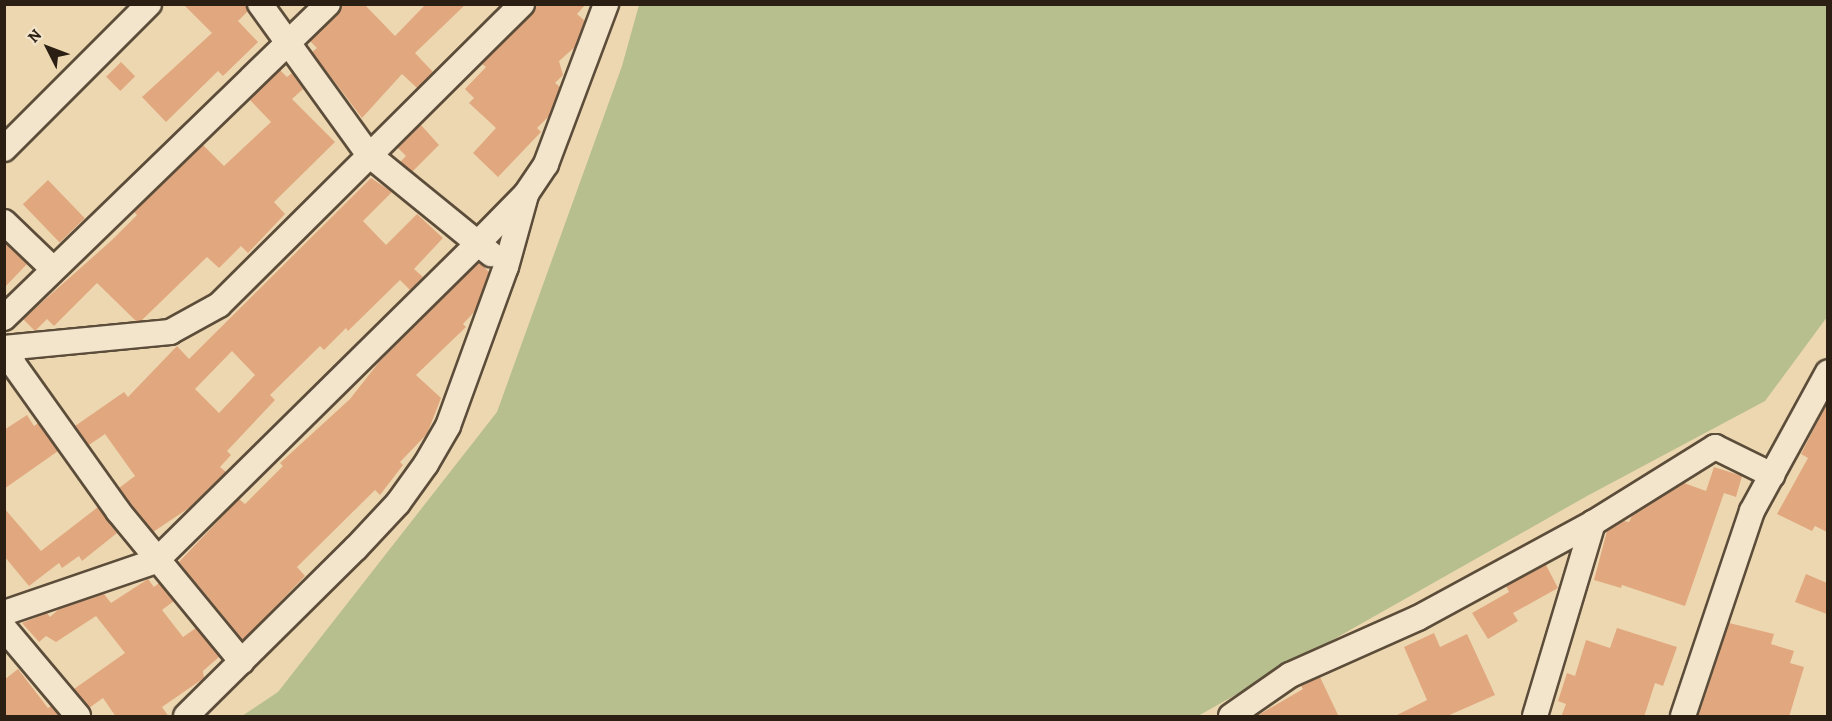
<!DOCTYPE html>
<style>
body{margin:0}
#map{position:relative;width:1832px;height:721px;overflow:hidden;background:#edd7b1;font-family:Alegreya,serif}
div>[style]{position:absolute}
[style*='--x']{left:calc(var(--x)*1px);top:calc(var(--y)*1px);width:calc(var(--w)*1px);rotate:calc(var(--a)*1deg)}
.green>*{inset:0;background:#b6bf8d}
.building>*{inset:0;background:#e1a87f;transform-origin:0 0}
.roads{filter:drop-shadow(2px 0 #5c4d3a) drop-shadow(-2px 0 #5c4d3a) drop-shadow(0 2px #5c4d3a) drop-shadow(0 -2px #5c4d3a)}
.minor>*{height:24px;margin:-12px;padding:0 12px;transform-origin:12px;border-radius:12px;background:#f3e5cc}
span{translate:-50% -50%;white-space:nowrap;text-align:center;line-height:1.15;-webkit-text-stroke:4.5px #f3e5cc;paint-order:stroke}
.frame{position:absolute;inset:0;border:6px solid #2b1f13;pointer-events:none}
.north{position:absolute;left:18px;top:18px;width:60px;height:60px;-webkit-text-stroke:4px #f3e5cc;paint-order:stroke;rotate:312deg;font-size:16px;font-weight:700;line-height:24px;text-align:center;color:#2b1f13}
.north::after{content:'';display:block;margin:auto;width:21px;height:27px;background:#2b1f13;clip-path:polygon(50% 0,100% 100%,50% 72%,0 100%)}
</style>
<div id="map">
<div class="green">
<div style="clip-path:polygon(639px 5px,1827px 5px,1827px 317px,1765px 401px,1587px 496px,1198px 716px,242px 716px,278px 692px,497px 412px,622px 66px)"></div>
</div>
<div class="building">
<div style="clip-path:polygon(183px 4px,246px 4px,248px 11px,238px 21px,258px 42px,223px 76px,218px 71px,166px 122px,142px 97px,212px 33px)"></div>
<div style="clip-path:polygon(342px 4px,364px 4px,395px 36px,426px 4px,466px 4px,415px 53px,433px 72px,417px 88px,402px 74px,362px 118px,312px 52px,317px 48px,310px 41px,338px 14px)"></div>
<div style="clip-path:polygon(536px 4px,586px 4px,577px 14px,585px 21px,575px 47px,559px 61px,563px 75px,555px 83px,560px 87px,549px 116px,537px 128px,541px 132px,498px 177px,473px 153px,496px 128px,469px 103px,474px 98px,465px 89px,486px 67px,482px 64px,532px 14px)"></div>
<div style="left:121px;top:62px;width:20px;height:21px;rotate:45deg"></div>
<div style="clip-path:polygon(280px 70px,287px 77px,292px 73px,303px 89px,292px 99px,335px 142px,274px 202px,285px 214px,248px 253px,241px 246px,219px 268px,207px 257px,141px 321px,136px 321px,97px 283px,54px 326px,47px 319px,35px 331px,23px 319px,112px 240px,137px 215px,134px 212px,203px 145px,224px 166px,271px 122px,250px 100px)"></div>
<div style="clip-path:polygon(421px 125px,439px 145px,412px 172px,400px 162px,406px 156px,398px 148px)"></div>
<div style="clip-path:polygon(evenodd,371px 178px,392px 192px,363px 221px,386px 245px,417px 214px,443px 238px,414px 269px,423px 277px,410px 290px,400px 280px,348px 331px,346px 328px,324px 350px,320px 346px,270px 395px,275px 400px,227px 451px,231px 455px,220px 467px,226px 472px,189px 508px,153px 532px,119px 488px,135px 476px,105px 434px,89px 445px,75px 426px,124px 392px,128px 397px,177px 346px,189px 359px,371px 178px,232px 351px,255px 375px,219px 413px,195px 389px,232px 351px)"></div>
<div style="left:48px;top:180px;width:53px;height:35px;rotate:46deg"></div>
<div style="clip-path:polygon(4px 242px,27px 264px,4px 288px)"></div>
<div style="clip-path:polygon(479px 262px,489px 272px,475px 311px,463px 324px,466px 327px,416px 375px,441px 398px,427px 434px,400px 462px,403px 465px,380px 495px,375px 490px,297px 567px,305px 576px,243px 640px,179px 562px,239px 499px,245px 504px,283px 466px,280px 463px,350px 399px,379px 362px)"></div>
<div style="clip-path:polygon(1827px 403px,1827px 532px,1815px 526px,1812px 531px,1777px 514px,1808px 458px,1801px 454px)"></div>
<div style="clip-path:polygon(27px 415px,34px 426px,38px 423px,58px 451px,4px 489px,4px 430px)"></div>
<div style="clip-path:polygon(1714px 467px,1742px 476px,1736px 497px,1724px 493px,1685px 606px,1622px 585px,1621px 588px,1594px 580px,1607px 531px,1624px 521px,1629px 522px,1632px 516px,1684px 483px,1706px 491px)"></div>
<div style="clip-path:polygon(98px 507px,117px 533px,82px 561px,79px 556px,62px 568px,59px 563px,29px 586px,4px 556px,4px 508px,41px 551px)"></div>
<div style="clip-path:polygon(1546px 565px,1558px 588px,1513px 613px,1518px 621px,1488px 639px,1472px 613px,1509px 592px,1506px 586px)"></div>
<div style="clip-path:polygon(1806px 574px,1827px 583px,1827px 614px,1795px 602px)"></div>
<div style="clip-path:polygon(148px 579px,154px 587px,159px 583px,174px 601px,162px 610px,183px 637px,196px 628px,219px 657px,203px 671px,204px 678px,162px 707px,169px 717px,116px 717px,103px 698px,89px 708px,74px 689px,125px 653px,96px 616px,56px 642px,46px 636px,39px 642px,22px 623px,47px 613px,50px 617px,59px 609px,104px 594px,111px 603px)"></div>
<div style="clip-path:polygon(1729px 623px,1774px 634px,1771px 644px,1794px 651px,1790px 663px,1804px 667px,1789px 717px,1698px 717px)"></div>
<div style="clip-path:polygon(1617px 628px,1677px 647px,1663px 686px,1655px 683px,1644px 717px,1561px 717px,1566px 704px,1558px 701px,1567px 673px,1575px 676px,1586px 640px,1610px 648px)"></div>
<div style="clip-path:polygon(1434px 633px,1440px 647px,1467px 634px,1495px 695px,1445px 717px,1393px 717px,1427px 700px,1404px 647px)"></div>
<div style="clip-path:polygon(18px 669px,48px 708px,51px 706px,60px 717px,4px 717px,4px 680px)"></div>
<div style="clip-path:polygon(1320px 677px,1339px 717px,1255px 717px,1303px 689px,1301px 686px)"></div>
</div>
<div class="roads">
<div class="minor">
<div style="--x:260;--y:4;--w:185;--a:54.2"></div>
<div style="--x:368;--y:154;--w:159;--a:39.1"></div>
<div style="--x:4;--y:149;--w:205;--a:-45"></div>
<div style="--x:4;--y:222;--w:66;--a:43.8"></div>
<div style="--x:4;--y:318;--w:451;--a:-44.1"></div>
<div style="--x:4;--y:348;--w:167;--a:-5.5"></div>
<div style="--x:170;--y:332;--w:56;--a:-28.9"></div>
<div style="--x:219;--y:305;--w:427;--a:-44.8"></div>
<div style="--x:9;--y:348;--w:18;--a:74"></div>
<div style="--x:14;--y:365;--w:179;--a:54.5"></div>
<div style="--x:118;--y:511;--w:195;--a:50.6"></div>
<div style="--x:4;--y:613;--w:161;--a:-18.9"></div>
<div style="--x:156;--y:561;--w:453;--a:-44.6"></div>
<div style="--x:478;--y:243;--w:69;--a:-45.6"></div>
<div style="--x:526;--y:194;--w:36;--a:-56"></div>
<div style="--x:546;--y:164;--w:171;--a:-69.4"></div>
<div style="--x:4;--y:628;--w:115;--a:49.9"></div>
<div style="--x:186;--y:716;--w:238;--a:-44.7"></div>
<div style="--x:355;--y:549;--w:63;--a:-46.9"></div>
<div style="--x:398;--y:503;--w:48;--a:-54.3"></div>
<div style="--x:426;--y:464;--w:44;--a:-59.9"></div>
<div style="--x:448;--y:426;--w:169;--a:-70"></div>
<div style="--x:506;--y:267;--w:75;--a:-74.5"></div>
<div style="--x:1231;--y:716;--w:72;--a:-34.8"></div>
<div style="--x:1290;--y:675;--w:140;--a:-24"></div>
<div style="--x:1418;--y:618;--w:199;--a:-28.5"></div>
<div style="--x:1535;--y:716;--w:202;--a:-73.3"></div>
<div style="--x:1593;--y:523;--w:144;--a:-31.9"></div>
<div style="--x:1715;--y:447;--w:64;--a:26.2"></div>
<div style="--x:1683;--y:716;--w:216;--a:-71.4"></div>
<div style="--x:1752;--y:511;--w:158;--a:-61.3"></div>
</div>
</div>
<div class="frame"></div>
<div class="north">N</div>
</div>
